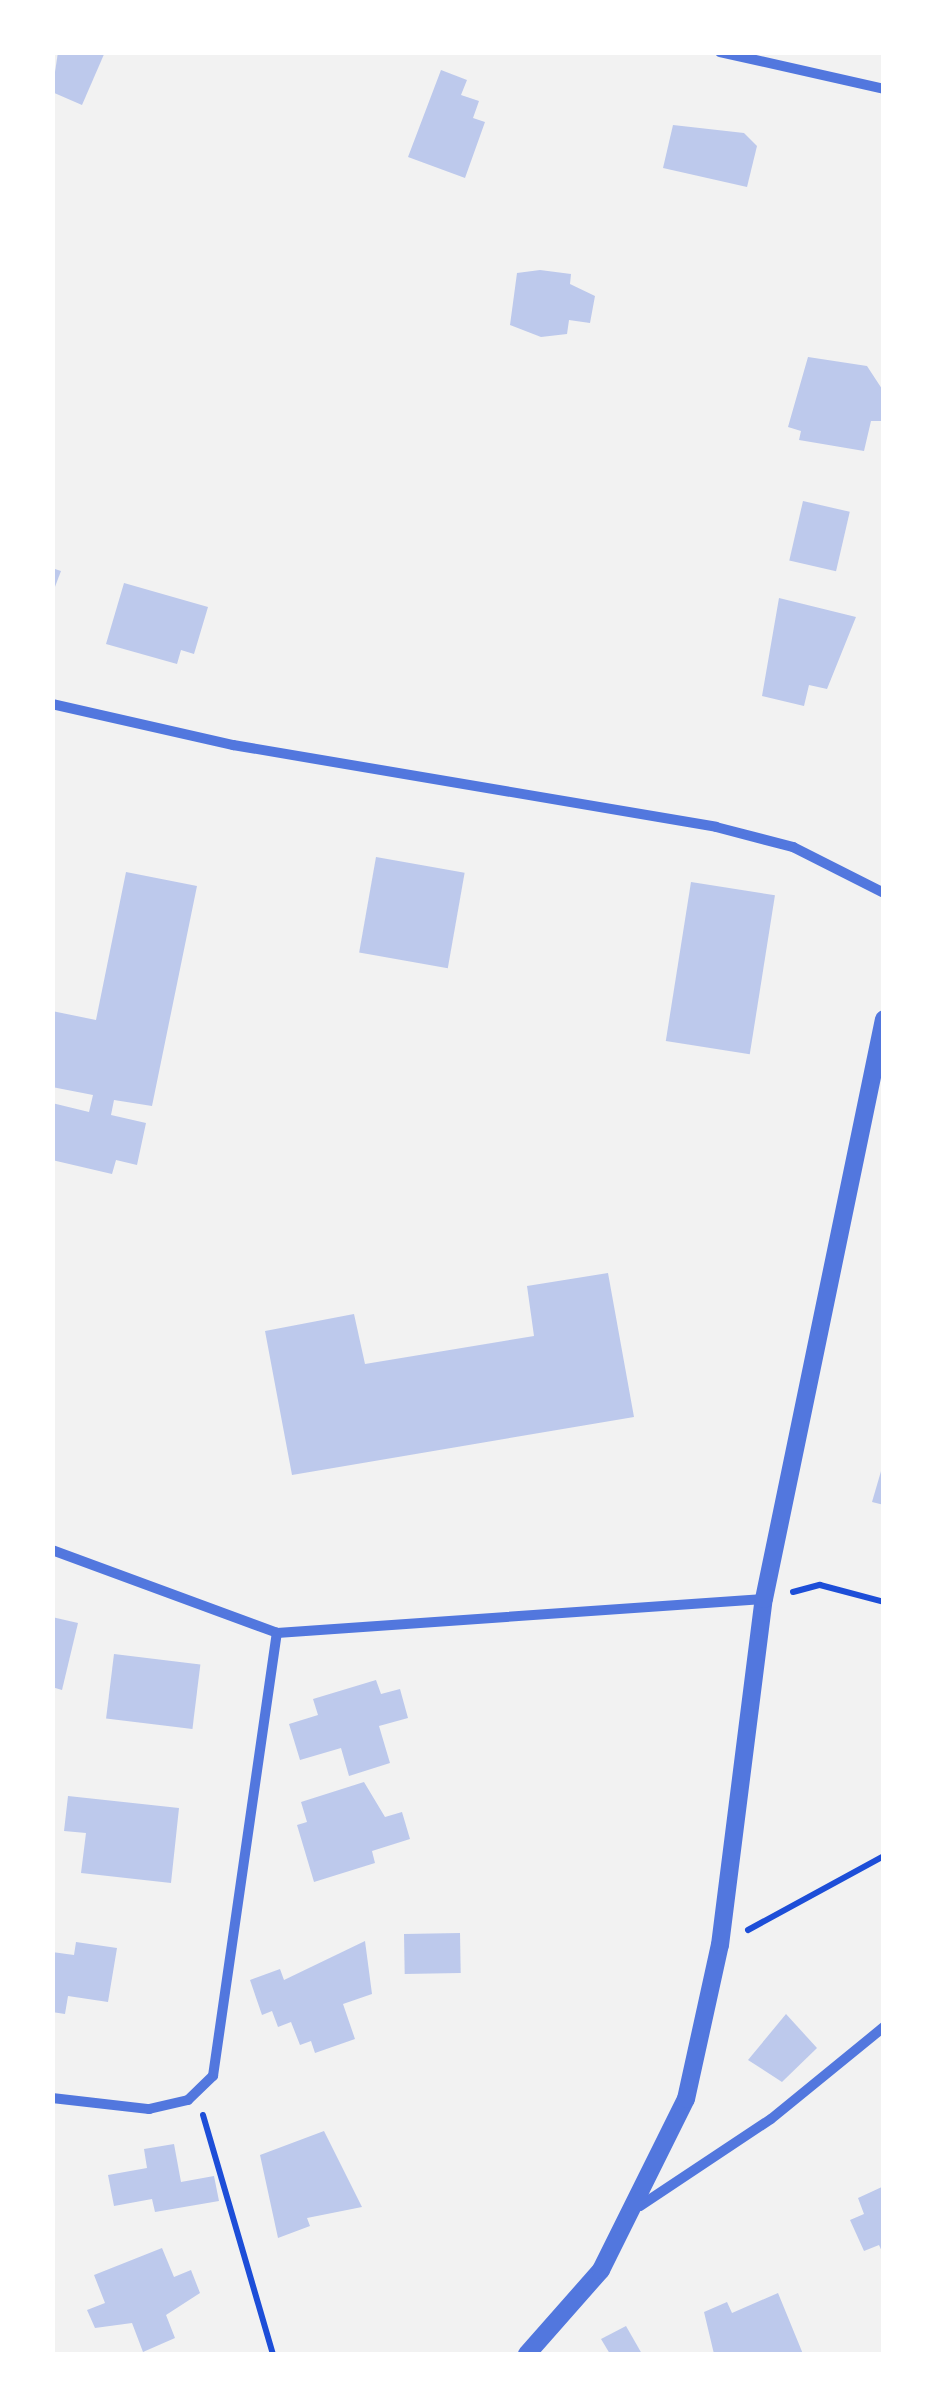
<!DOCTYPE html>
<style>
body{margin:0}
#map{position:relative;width:936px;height:2407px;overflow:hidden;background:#f2f2f2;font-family:Cabin,sans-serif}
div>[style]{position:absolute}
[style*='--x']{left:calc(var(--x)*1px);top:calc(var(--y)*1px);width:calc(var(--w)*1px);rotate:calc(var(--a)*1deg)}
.building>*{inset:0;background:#bdc9ec;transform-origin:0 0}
.path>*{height:6px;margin:-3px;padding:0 3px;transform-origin:3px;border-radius:3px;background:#1d4ed8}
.minor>*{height:10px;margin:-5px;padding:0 5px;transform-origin:5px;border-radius:5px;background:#5277de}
.tertiary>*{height:18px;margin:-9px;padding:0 9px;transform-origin:9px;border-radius:9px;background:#5277de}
span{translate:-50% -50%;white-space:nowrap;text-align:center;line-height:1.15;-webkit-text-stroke:10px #fff;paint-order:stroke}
.frame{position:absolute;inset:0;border:55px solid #fff;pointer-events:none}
</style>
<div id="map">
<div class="building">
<div style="clip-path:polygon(58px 52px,105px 52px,82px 105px,52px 92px)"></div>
<div style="clip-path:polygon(441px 70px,467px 80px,461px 95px,479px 101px,473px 118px,485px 122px,465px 178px,408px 157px)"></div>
<div style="clip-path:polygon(673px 125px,744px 133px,757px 146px,747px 187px,663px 168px)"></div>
<div style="clip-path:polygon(540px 270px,571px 274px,570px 284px,595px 296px,590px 323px,569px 320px,567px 334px,541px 337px,510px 325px,517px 273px)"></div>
<div style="clip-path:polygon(808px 357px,867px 366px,884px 392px,881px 421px,871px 421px,864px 451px,799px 440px,801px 431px,788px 427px)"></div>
<div style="left:803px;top:501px;width:48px;height:61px;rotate:13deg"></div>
<div style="clip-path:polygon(52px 568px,61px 571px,53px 592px,52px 592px)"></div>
<div style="clip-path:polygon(124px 583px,208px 607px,194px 654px,181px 650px,177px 664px,106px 644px)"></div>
<div style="clip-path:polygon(779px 598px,856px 617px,827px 689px,809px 685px,804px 706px,762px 696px)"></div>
<div style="left:376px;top:857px;width:90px;height:97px;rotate:10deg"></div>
<div style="clip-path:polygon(126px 872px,197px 886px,152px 1106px,114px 1100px,111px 1115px,146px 1123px,137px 1165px,116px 1160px,112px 1174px,52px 1160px,52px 1103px,89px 1112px,93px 1095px,52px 1087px,52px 1011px,96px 1020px)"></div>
<div style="left:691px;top:882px;width:85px;height:161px;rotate:9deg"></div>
<div style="clip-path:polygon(608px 1273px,634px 1417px,292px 1475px,265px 1331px,354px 1314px,365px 1364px,534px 1336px,527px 1286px)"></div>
<div style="clip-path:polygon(884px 1461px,884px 1505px,872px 1502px)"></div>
<div style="clip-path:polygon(52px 1617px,78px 1623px,62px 1690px,52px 1687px)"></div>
<div style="left:114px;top:1654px;width:87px;height:65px;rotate:7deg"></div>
<div style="clip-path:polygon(376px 1680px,381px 1694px,400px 1689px,408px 1718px,379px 1726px,390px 1763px,349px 1776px,341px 1748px,300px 1760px,289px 1724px,318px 1715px,313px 1699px)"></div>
<div style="clip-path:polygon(364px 1782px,385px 1817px,402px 1812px,410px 1839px,372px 1851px,375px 1863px,314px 1882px,297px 1825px,307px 1822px,301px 1802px)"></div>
<div style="clip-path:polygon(68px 1796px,179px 1808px,171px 1883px,81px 1873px,86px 1833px,64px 1831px)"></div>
<div style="left:460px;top:1933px;width:40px;height:56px;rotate:89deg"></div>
<div style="clip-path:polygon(365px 1941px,372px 1994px,343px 2004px,355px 2039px,315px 2053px,311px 2041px,300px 2045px,291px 2022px,278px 2027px,272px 2011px,262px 2015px,250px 1980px,280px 1969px,284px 1980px)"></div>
<div style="clip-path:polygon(76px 1942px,117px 1948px,108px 2002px,68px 1996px,65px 2014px,52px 2012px,52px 1952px,74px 1955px)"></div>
<div style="clip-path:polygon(786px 2014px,817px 2048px,782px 2082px,748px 2060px)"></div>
<div style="clip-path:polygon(324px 2131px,362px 2207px,307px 2218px,310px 2226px,278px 2238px,260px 2155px)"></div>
<div style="clip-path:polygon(174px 2144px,181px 2182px,214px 2176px,219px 2201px,155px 2212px,152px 2199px,114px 2206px,108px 2175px,147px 2168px,144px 2149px)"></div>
<div style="clip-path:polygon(884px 2186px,884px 2256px,879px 2245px,864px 2251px,850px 2220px,864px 2214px,858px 2198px)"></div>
<div style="clip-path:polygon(162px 2248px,174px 2277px,191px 2270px,200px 2293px,166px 2315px,175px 2338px,143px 2352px,132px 2323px,95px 2328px,87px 2310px,105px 2303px,94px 2275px)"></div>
<div style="clip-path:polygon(778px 2293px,803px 2354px,714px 2354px,704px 2312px,727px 2302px,732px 2313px)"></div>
<div style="clip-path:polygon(626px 2326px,642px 2354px,610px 2354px,601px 2339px)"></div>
</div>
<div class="path">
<div style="--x:793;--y:1592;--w:28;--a:-15"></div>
<div style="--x:820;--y:1585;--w:66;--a:14.9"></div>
<div style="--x:748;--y:1930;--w:155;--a:-28.6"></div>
<div style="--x:203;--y:2115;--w:249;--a:73.7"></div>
</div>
<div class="minor">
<div style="--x:720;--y:52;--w:168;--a:12.7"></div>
<div style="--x:52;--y:704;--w:186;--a:12.8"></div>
<div style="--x:233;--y:745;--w:490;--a:9.6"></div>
<div style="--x:716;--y:827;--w:80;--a:14.6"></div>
<div style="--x:793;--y:847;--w:102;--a:26.8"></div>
<div style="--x:52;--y:1550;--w:240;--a:20.2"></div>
<div style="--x:277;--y:1633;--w:488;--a:-4"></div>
<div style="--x:52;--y:2098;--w:98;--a:6.5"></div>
<div style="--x:149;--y:2109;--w:40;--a:-13"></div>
<div style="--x:188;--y:2100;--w:35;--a:-44"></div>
<div style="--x:213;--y:2076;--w:448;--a:-81.8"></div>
<div style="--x:640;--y:2206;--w:157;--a:-33.6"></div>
<div style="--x:771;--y:2119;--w:146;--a:-39.2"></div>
</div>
<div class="tertiary">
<div style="--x:527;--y:2354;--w:112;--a:-48.6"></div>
<div style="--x:601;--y:2270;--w:191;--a:-63.6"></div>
<div style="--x:686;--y:2099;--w:158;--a:-77.6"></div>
<div style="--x:720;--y:1945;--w:349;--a:-82.8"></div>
<div style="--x:764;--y:1599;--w:592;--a:-78.31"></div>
</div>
<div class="frame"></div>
</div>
